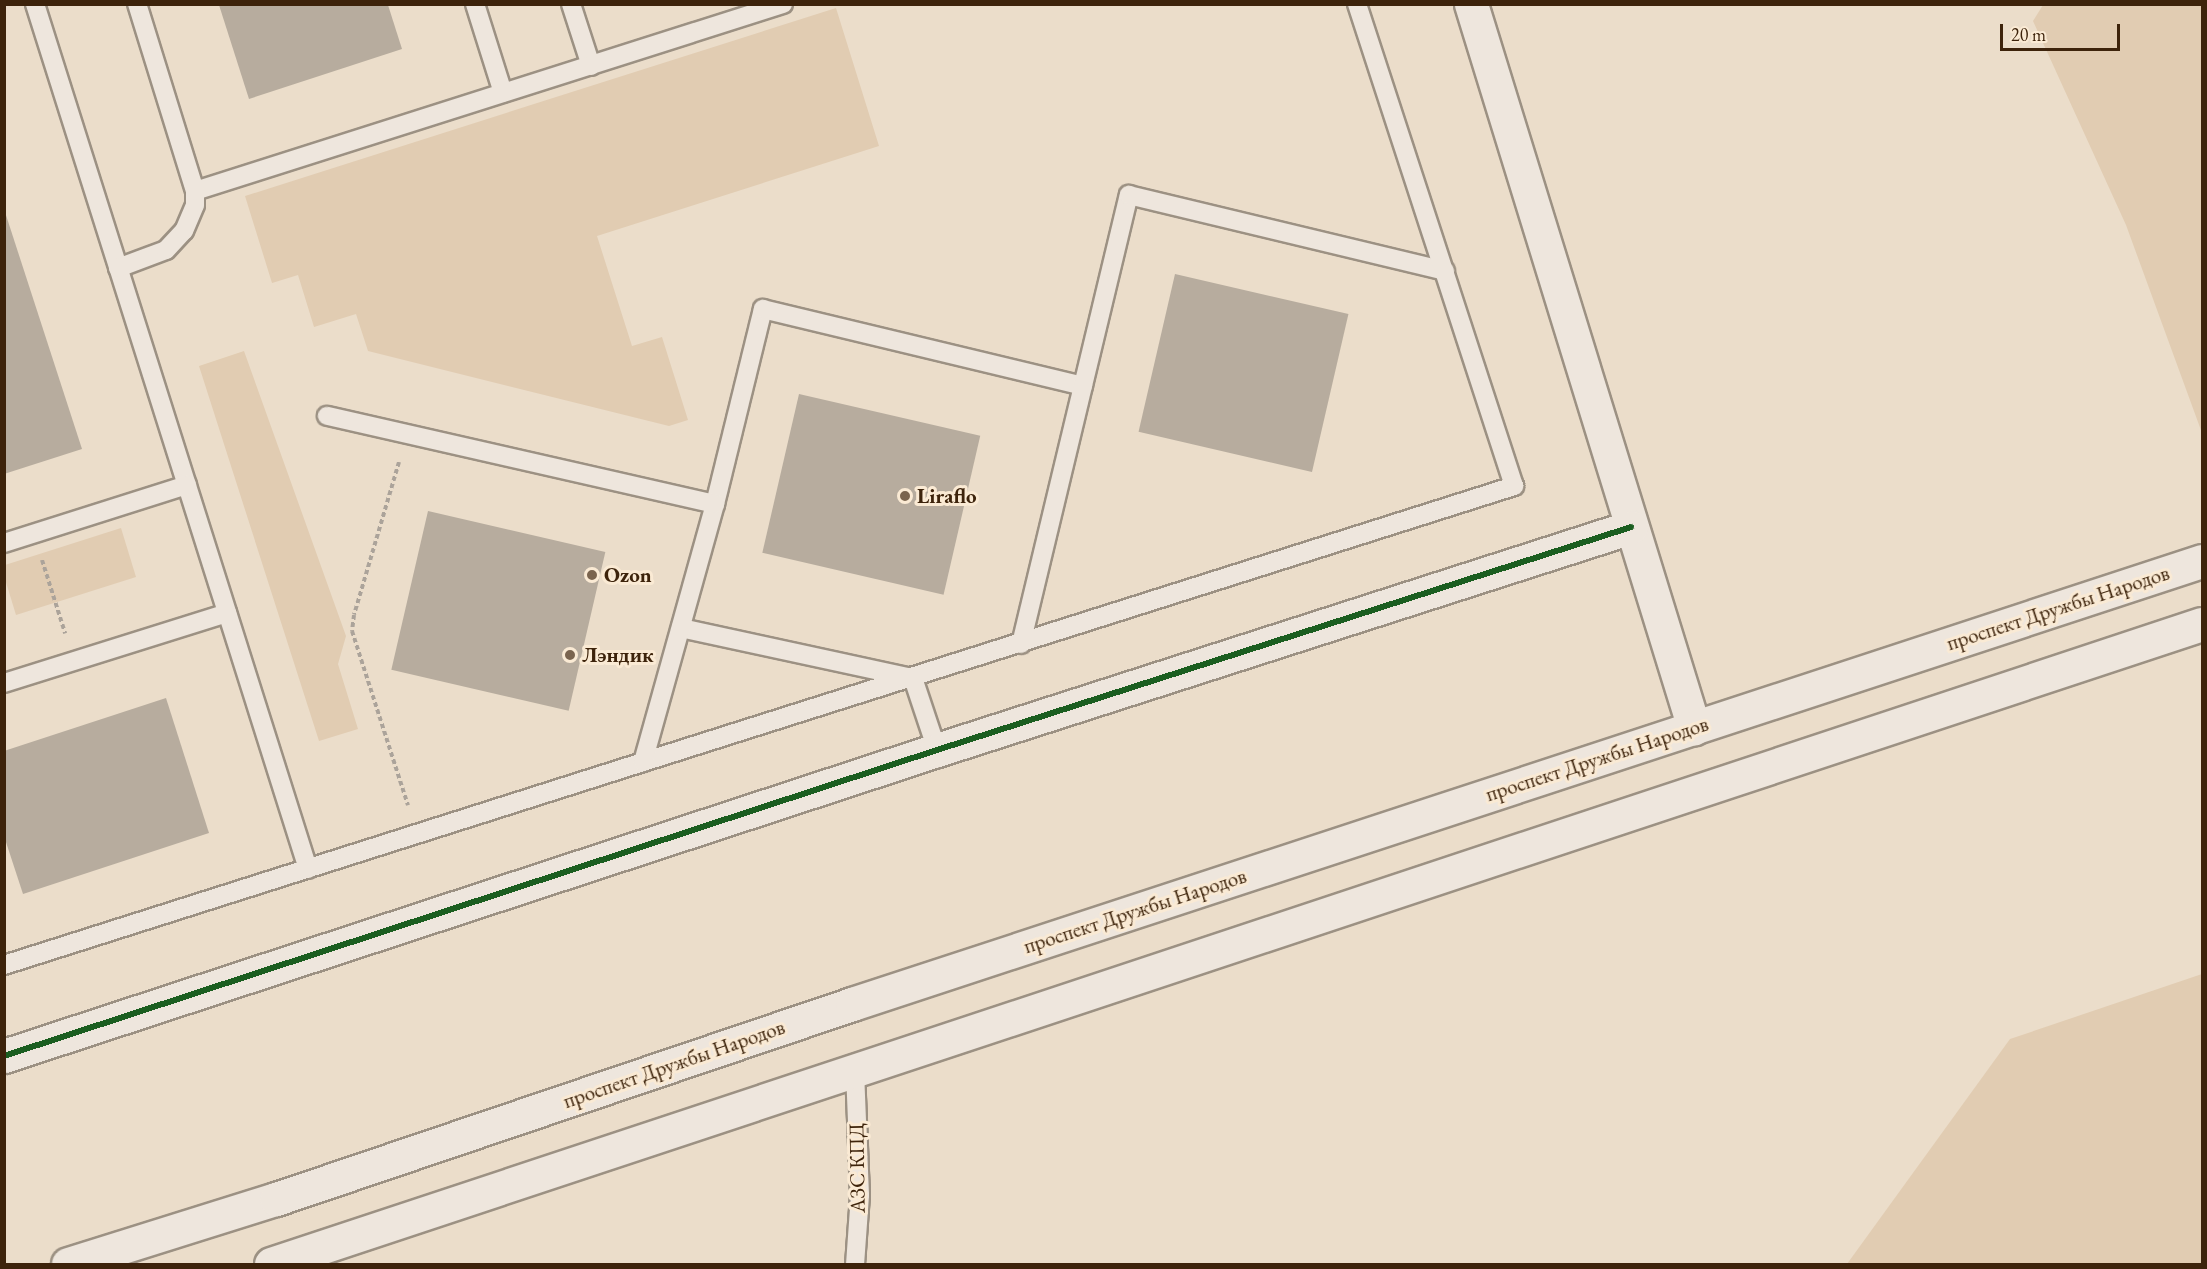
<!DOCTYPE html>
<meta charset="utf-8">
<style>
body{margin:0}
#map{position:relative;width:2207px;height:1269px;overflow:hidden;background:#ebddca;font-family:"EB Garamond",serif}
div>[style]{position:absolute}
[style*='--x']{left:calc(var(--x)*1px);top:calc(var(--y)*1px);width:calc(var(--w)*1px);rotate:calc(var(--a)*1deg)}
.green>*{inset:0;background:#e1ccb2}
.building>*{inset:0;background:#b7ac9e;transform-origin:0 0}
.path>*{height:4px;margin-top:-2px;transform-origin:0;background:repeating-linear-gradient(90deg,#aba39a 0 4.5px,transparent 0 7.5px)}
.roads{filter:drop-shadow(2px 0 #9c9183) drop-shadow(-2px 0 #9c9183) drop-shadow(0 2px #9c9183) drop-shadow(0 -2px #9c9183)}
.lane>*{height:18px;margin:-9px;padding:0 9px;transform-origin:9px;border-radius:9px;background:#eee6dd}
.street>*{height:33px;margin:-16.5px;padding:0 16.5px;transform-origin:16.5px;border-radius:16.5px;background:#eee6dd}
.secondary>*{height:33px;margin:-16.5px;padding:0 16.5px;transform-origin:16.5px;border-radius:16.5px;background:#eee6dd}
.cycleway>*{height:6px;margin:-3px;padding:0 3px;transform-origin:3px;border-radius:3px;background:#1b5e20}
.dots>*{width:16px;height:16px;translate:-50% -50%;box-sizing:border-box;border:3px solid #faead4;border-radius:50%}
span{translate:-50% -50%;white-space:nowrap;text-align:center;line-height:1.15;-webkit-text-stroke:6px #faead4;paint-order:stroke}
.poi-label{font-size:21px;color:#3d230b;font-weight:700}
.left{translate:0 -50%;text-align:left}
.street-label{font-size:21px;color:#3d230b}
.frame{position:absolute;inset:0;border:6px solid #3d230b;pointer-events:none}
.scale{position:absolute;left:2000px;top:24px;width:120px;height:27px;box-sizing:border-box;border:3px solid #3d230b;border-top:0;padding-left:8px;font-size:18px;line-height:21px;white-space:nowrap;color:#3d230b;-webkit-text-stroke:4px #faead4;paint-order:stroke}
</style>
<div id="map">
<div class="green">
<div style="clip-path:polygon(2043px 5px,2202px 5px,2202px 433px,2126px 225px,2033px 21px)"></div>
<div style="clip-path:polygon(836px 8px,879px 146px,597px 236px,632px 346px,662px 337px,688px 420px,669px 426px,368px 351px,356px 314px,314px 327px,298px 275px,272px 283px,245px 196px)"></div>
<div style="clip-path:polygon(244px 351px,346px 636px,338px 664px,358px 729px,319px 741px,199px 366px)"></div>
<div style="clip-path:polygon(121px 528px,136px 577px,16px 615px,5px 579px,5px 565px)"></div>
<div style="clip-path:polygon(2202px 974px,2202px 1264px,1847px 1264px,2010px 1039px)"></div>
</div>
<div class="building">
<div style="clip-path:polygon(219px 5px,388px 5px,402px 49px,249px 99px)"></div>
<div style="clip-path:polygon(4px 209px,82px 449px,4px 474px)"></div>
<div style="left:1175px;top:274px;width:178px;height:162px;rotate:13deg"></div>
<div style="left:799px;top:394px;width:186px;height:163px;rotate:13deg"></div>
<div style="left:428px;top:511px;width:182px;height:163px;rotate:13deg"></div>
<div style="clip-path:polygon(166px 698px,209px 833px,23px 894px,4px 836px,4px 751px)"></div>
</div>
<div class="path">
<div style="--x:399;--y:462;--w:159;--a:106.4"></div>
<div style="--x:354;--y:615;--w:16;--a:97"></div>
<div style="--x:352;--y:631;--w:183;--a:72.2"></div>
<div style="--x:42;--y:560;--w:77;--a:72.5"></div>
</div>
<div class="roads">
<div class="lane">
<div style="--x:35;--y:4;--w:907;--a:72.48"></div>
<div style="--x:475;--y:4;--w:93;--a:72.5"></div>
<div style="--x:571;--y:4;--w:65;--a:72.1"></div>
<div style="--x:195;--y:191;--w:617;--a:-17.64"></div>
<div style="--x:118;--y:268;--w:51;--a:-20.6"></div>
<div style="--x:166;--y:250;--w:26;--a:-47"></div>
<div style="--x:184;--y:231;--w:28;--a:-67"></div>
<div style="--x:195;--y:205;--w:14;--a:-90"></div>
<div style="--x:195;--y:191;--w:196;--a:-107.2"></div>
<div style="--x:715;--y:504;--w:201;--a:-76.2"></div>
<div style="--x:763;--y:309;--w:329;--a:13.5"></div>
<div style="--x:4;--y:543;--w:192;--a:-17.6"></div>
<div style="--x:681;--y:628;--w:237;--a:12.2"></div>
<div style="--x:913;--y:678;--w:76;--a:71.6"></div>
<div style="--x:1021;--y:644;--w:462;--a:-76.5"></div>
<div style="--x:1129;--y:195;--w:325;--a:13.5"></div>
<div style="--x:4;--y:683;--w:234;--a:-17.4"></div>
<div style="--x:643;--y:762;--w:914;--a:-17.58"></div>
<div style="--x:1514;--y:486;--w:507;--a:-108.04"></div>
<div style="--x:4;--y:965;--w:670;--a:-17.62"></div>
<div style="--x:643;--y:762;--w:268;--a:-74.4"></div>
<div style="--x:715;--y:504;--w:398;--a:-167.2"></div>
<div style="--x:855;--y:1071;--w:124;--a:87.7"></div>
<div style="--x:860;--y:1195;--w:69;--a:94.1"></div>
</div>
<div class="street">
<div style="--x:1471;--y:4;--w:758;--a:72.88"></div>
<div style="--x:4;--y:1056;--w:982;--a:-18.16"></div>
<div style="--x:937;--y:750;--w:729;--a:-17.81"></div>
</div>
<div class="secondary">
<div style="--x:68;--y:1264;--w:218;--a:-17.4"></div>
<div style="--x:276;--y:1199;--w:608;--a:-18.7"></div>
<div style="--x:852;--y:1004;--w:1421;--a:-18.17"></div>
<div style="--x:271;--y:1264;--w:2034;--a:-18.34"></div>
</div>
</div>
<div class="cycleway">
<div style="--x:4;--y:1056;--w:982;--a:-18.16"></div>
<div style="--x:937;--y:750;--w:729;--a:-17.81"></div>
</div>
<div class="dots">
<div style="left:905px;top:496px;background:#7a644e"></div>
<div style="left:592px;top:575px;background:#7a644e"></div>
<div style="left:570px;top:655px;background:#7a644e"></div>
</div>
<div class="poi-label">
<span class="left" style="left:917px;top:496px">Liraflo</span>
<span class="left" style="left:604px;top:575px">Ozon</span>
<span class="left" style="left:582px;top:655px">Лэндик</span>
</div>
<div class="street-label">
<span style="left:2058px;top:608px;rotate:-18deg">проспект Дружбы Народов</span>
<span style="left:1597px;top:759px;rotate:-18deg">проспект Дружбы Народов</span>
<span style="left:1135px;top:911px;rotate:-18deg">проспект Дружбы Народов</span>
<span style="left:674px;top:1064px;rotate:-19deg">проспект Дружбы Народов</span>
<span style="left:857px;top:1168px;rotate:-91deg">АЗС КПД</span>
</div>
<div class="frame"></div>
<div class="scale">20 m</div>
</div>
